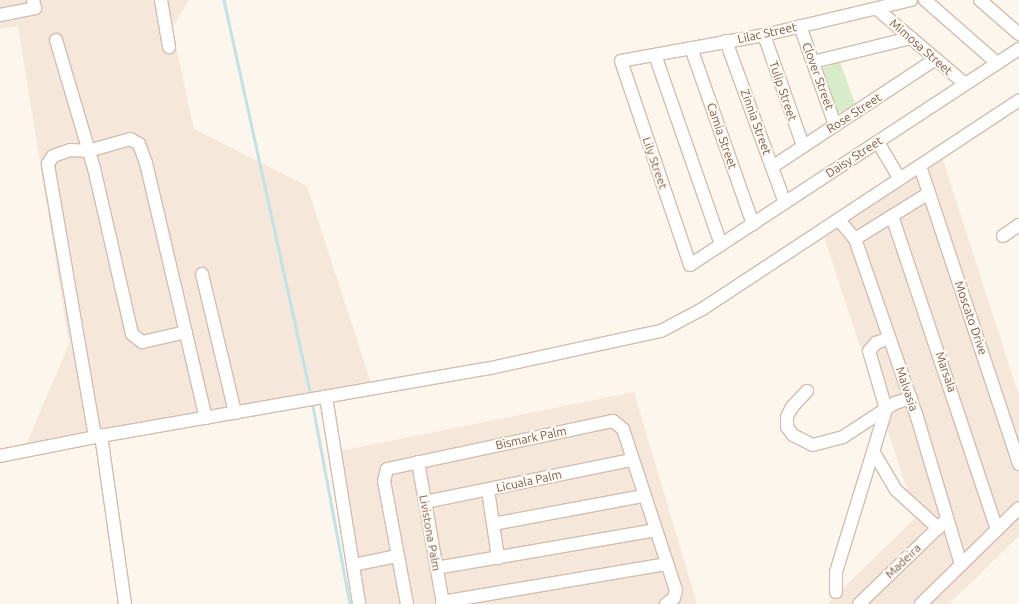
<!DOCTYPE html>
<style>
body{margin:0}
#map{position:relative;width:1019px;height:604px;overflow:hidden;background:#fdf6ec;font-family:Ubuntu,sans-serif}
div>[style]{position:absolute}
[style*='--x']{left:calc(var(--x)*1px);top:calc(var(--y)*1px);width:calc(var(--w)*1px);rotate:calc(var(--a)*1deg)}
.residential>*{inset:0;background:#f5e8da}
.green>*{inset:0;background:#d8ecc9;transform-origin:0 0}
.stream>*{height:2.5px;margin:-1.25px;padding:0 1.25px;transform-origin:1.25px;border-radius:1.25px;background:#bfe3e8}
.roads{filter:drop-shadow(1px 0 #d1beb0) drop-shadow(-1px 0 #d1beb0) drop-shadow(0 1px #d1beb0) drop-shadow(0 -1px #d1beb0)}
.minor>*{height:12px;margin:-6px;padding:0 6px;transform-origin:6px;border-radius:6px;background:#fff}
span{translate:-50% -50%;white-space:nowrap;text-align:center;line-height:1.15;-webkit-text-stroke:4px #fffaf3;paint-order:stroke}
.street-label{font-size:12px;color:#7a5c4d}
</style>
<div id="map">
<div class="residential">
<div style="clip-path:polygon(0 0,189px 0,172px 28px,194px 129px,307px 186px,373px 389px,24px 449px,69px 344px,18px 26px,0 29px)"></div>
<div style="clip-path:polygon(942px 157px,1019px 396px,1019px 536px,949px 604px,827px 604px,916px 517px,824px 237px)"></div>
<div style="clip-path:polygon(634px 392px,697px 604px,366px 604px,340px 451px)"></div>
</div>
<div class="green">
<div style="left:840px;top:62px;width:47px;height:22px;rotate:70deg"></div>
</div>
<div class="stream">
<div style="--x:224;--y:0;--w:404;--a:77.6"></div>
<div style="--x:313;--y:406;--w:201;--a:79.4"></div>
</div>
<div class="roads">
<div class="minor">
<div style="--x:161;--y:0;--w:48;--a:80.3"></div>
<div style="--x:911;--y:0;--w:151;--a:166.6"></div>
<div style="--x:764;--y:35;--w:145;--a:169.7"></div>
<div style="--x:621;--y:61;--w:215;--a:71.3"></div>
<div style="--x:690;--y:265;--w:394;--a:-33.3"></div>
<div style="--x:925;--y:0;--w:96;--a:41.2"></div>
<div style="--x:980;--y:0;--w:52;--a:41.1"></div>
<div style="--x:877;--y:9;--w:116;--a:40.4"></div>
<div style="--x:0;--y:15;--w:36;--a:-11"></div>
<div style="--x:35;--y:8;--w:8;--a:-104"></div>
<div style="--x:800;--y:26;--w:105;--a:70.5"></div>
<div style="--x:764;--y:35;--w:118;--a:70.6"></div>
<div style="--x:56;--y:40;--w:134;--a:73.5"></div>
<div style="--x:94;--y:168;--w:170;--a:77.1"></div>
<div style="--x:132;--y:334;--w:13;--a:39"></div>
<div style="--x:142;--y:342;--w:45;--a:-12.8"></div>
<div style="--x:726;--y:41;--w:172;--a:70"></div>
<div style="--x:691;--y:48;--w:187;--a:70.6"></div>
<div style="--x:655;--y:55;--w:201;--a:70.8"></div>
<div style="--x:813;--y:62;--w:101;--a:-13.8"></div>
<div style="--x:878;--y:142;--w:42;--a:59.7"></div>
<div style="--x:772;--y:167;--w:196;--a:-33.4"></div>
<div style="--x:922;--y:172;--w:308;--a:71.6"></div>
<div style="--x:892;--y:216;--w:331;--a:71.5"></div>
<div style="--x:839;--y:220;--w:25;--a:50"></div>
<div style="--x:855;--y:239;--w:188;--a:70.8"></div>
<div style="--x:917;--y:417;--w:154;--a:73.4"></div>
<div style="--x:1003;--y:236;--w:19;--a:-35"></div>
<div style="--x:855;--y:239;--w:87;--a:-31.9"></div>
<div style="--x:202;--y:274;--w:143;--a:76.6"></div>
<div style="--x:807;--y:391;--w:22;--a:133"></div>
<div style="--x:792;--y:407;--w:11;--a:117"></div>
<div style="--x:787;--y:417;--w:10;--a:90"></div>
<div style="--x:787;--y:427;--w:10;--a:53"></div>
<div style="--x:793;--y:435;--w:22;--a:27"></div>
<div style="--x:813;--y:445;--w:31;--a:-15"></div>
<div style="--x:843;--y:437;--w:62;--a:-33.2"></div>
<div style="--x:895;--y:403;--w:17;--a:-17"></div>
<div style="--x:326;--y:397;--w:210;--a:80.9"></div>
<div style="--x:101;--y:435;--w:171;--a:81.9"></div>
<div style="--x:95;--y:437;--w:277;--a:-99.8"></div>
<div style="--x:48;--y:164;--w:9;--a:-58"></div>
<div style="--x:53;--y:156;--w:18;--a:-19"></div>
<div style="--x:70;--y:150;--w:18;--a:3"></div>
<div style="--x:88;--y:151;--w:44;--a:-15.9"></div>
<div style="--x:130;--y:139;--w:10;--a:29"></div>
<div style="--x:139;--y:144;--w:20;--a:70"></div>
<div style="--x:146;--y:163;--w:262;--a:76.8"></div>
<div style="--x:873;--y:451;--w:45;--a:59.5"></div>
<div style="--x:896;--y:490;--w:57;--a:42.1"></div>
<div style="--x:0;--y:456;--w:97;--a:-11.3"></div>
<div style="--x:95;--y:437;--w:397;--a:-9.9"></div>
<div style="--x:486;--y:369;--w:179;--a:-12.3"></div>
<div style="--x:661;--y:331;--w:49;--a:-28.1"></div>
<div style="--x:704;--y:308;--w:377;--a:-33.4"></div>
<div style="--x:418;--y:462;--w:144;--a:80"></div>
<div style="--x:488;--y:490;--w:69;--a:81.6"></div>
<div style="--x:425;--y:502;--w:211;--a:-11.5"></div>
<div style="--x:493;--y:524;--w:153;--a:-10.6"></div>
<div style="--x:353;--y:565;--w:44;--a:-11.8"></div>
<div style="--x:436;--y:568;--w:222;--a:-9.8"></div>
<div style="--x:836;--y:592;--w:20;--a:-90"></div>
<div style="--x:836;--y:572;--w:170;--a:-72.9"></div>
<div style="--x:886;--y:409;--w:60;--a:-106.3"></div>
<div style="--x:869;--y:351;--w:11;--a:-49"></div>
<div style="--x:876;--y:343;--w:14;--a:-21"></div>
<div style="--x:442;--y:602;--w:227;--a:-9.6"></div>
<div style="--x:407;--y:604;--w:125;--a:-100.6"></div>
<div style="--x:384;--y:481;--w:12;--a:-76"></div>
<div style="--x:387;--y:469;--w:231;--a:-12"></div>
<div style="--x:613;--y:421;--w:13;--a:39"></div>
<div style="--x:623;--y:429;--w:169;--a:71.8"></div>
<div style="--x:676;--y:590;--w:8;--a:104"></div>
<div style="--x:674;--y:598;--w:10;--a:143"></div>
<div style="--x:859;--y:604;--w:122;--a:-44"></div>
<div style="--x:921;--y:604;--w:137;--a:-44.4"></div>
</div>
</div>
<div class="street-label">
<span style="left:767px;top:33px;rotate:-12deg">Lilac Street</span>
<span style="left:921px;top:47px;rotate:41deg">Mimosa Street</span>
<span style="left:818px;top:76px;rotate:70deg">Clover Street</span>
<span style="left:783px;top:91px;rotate:71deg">Tulip Street</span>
<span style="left:854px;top:113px;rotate:-33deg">Rose Street</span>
<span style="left:756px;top:122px;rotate:70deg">Zinnia Street</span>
<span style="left:722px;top:136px;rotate:71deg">Camia Street</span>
<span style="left:854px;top:157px;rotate:-33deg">Daisy Street</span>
<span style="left:655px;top:163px;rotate:71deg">Lily Street</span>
<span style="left:971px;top:318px;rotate:71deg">Moscato Drive</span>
<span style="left:946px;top:372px;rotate:71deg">Marsala</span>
<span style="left:907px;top:389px;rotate:71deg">Malvasia</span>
<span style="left:531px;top:438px;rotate:-12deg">Bismark Palm</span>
<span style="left:529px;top:481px;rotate:-12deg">Licuala Palm</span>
<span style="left:430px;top:533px;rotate:80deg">Livistona Palm</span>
<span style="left:903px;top:561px;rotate:-44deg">Madeira</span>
</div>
</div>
